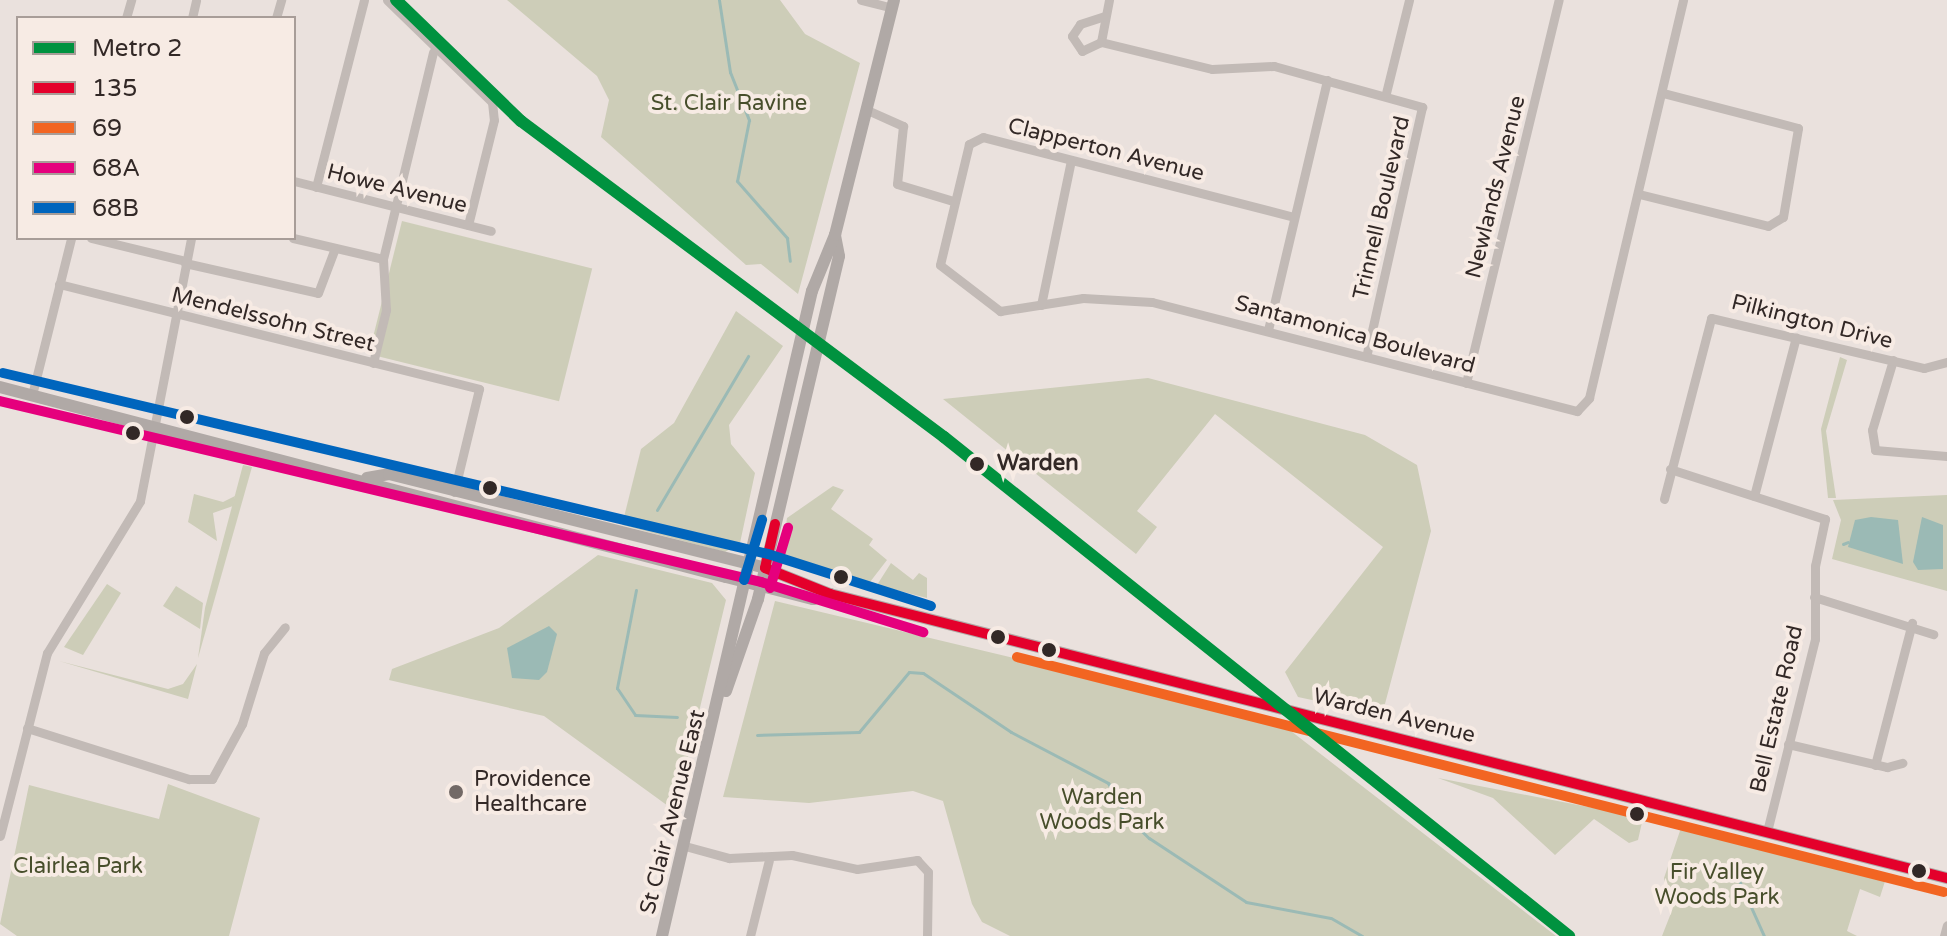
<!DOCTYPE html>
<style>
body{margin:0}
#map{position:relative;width:1947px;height:936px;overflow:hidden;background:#eae1dd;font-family:"Varela Round",sans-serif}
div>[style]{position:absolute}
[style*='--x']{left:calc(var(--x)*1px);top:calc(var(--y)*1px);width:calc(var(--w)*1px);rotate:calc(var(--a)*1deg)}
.green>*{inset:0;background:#cdcdb8;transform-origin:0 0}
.water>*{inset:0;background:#9bbab5}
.stream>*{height:3px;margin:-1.5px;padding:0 1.5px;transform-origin:1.5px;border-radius:1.5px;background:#9bbab5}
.minor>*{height:9px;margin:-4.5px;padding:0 4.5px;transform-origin:4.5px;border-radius:4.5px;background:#c2bab6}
.major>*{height:12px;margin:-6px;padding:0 6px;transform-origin:6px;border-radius:6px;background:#b0a9a6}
.bus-1>*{height:10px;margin:-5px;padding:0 5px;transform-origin:5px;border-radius:5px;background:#e4002b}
.bus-2>*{height:10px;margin:-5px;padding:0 5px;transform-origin:5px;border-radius:5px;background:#f26522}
.bus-3>*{height:10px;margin:-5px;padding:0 5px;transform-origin:5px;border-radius:5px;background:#e5007d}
.bus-4>*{height:10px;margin:-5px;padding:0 5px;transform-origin:5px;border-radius:5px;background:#0065bd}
.metro-1>*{height:12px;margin:-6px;padding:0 6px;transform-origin:6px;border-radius:6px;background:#00923f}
.dots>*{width:22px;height:22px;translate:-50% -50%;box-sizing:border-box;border:4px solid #f7ebe4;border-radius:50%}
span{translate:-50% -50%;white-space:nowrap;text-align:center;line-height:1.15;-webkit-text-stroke:8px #f7ebe4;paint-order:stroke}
.park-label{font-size:22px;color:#474e2b}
.street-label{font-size:22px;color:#322826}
.stop-label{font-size:22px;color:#322826;font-weight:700}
.left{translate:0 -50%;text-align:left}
.poi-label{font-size:22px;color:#322826}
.legend{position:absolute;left:16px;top:16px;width:280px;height:224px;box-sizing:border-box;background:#f7ebe4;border:2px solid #a89d98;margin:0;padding:10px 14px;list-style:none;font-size:24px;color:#322826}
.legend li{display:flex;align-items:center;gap:16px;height:40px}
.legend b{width:40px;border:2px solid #a89d98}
</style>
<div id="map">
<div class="green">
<div style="clip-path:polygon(507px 0,780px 0,805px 34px,860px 63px,798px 294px,761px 264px,746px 265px,601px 137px,609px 100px,597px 76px)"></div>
<div style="left:402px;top:221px;width:196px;height:137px;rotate:14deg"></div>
<div style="clip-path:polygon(736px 311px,783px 346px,729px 425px,731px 444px,755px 473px,740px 543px,725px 552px,622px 525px,641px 449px,674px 423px)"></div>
<div style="clip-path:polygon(1840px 357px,1847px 360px,1826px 431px,1836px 498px,1828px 498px,1821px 429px)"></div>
<div style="clip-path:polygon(1148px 378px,1365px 435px,1417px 465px,1431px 531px,1382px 715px,1298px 697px,1285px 672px,1383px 547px,1215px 414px,1137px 511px,1157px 527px,1136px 554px,943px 399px)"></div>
<div style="clip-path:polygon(243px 465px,252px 467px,198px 658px,205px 608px)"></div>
<div style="clip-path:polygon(833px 486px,844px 490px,831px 509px,873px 539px,869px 545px,887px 560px,870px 582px,782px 555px,787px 518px)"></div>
<div style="clip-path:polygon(194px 494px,223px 502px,235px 496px,233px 506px,213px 513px,217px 541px,188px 522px)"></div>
<div style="clip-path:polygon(1947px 495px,1947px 591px,1832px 559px,1841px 520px,1833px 500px)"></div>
<div style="clip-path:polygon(598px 555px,712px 583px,726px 600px,675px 811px,544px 716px,389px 680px,392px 669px,499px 628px)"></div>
<div style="clip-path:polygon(891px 563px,913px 580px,919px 573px,927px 578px,927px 598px,877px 585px)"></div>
<div style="clip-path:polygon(107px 584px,121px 593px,83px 655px,64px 647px)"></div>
<div style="clip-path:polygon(176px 586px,203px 603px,200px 629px,163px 606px)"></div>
<div style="clip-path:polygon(775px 601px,1278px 721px,1556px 936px,1010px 936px,982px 922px,972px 904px,943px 801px,913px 791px,809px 803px,723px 797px)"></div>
<div style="clip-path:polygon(59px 661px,168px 689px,183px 684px,197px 664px,188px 699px)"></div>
<div style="clip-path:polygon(1438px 778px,1635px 816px,1643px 818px,1638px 840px,1629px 843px,1594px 819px,1555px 855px,1493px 798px)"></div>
<div style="clip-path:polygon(168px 784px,260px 818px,229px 936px,17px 936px,0 924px,29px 785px,159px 819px)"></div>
<div style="clip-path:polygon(1683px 822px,1887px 875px,1880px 897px,1860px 889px,1847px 931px,1857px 936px,1662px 936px,1671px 913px,1664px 878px)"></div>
</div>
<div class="water">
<div style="clip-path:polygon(1871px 517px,1898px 520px,1903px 564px,1848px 547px,1855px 520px)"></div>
<div style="clip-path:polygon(1922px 517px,1943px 525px,1943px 569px,1918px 570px,1913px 562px)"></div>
<div style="clip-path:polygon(549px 626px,557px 634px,547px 672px,539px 680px,512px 678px,507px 648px)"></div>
</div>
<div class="stream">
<div style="--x:719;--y:0;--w:73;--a:81.3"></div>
<div style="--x:730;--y:72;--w:52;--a:68.4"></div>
<div style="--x:749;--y:120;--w:62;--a:101.1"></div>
<div style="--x:737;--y:181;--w:76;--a:48.7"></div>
<div style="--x:787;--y:238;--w:23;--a:83"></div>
<div style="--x:657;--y:510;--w:179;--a:-59.4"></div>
<div style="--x:1843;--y:544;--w:5;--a:-22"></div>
<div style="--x:636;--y:590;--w:100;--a:101"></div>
<div style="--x:617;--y:688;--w:32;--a:56"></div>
<div style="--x:635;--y:715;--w:42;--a:2.7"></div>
<div style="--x:757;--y:735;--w:102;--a:-1.7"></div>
<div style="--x:859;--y:732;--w:78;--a:-50.2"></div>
<div style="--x:909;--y:672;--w:14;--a:4"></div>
<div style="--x:923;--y:673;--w:106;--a:33.8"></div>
<div style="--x:1011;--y:732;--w:110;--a:27.7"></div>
<div style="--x:1108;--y:783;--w:38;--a:61"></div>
<div style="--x:1126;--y:816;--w:32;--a:44"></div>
<div style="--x:1149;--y:838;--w:116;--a:33.4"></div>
<div style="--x:1246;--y:902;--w:86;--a:10.7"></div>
<div style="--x:1331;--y:918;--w:36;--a:30"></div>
<div style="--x:1733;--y:867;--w:76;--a:65.8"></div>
</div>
<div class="minor">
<div style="--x:387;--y:0;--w:146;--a:44.2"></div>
<div style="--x:492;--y:102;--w:18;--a:84"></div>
<div style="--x:494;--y:120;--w:108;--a:103.9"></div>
<div style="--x:861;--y:0;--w:32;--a:14"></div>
<div style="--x:1109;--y:0;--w:43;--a:100.8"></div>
<div style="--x:1101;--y:42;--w:114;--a:13.7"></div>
<div style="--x:1212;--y:69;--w:62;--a:-2.8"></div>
<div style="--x:1274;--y:66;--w:154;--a:15.5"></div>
<div style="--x:1422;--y:107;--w:256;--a:102.6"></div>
<div style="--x:126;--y:18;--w:19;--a:-74"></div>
<div style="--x:192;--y:18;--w:18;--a:-77"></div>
<div style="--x:276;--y:18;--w:19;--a:-74"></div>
<div style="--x:1101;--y:42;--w:21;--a:155"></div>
<div style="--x:1082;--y:51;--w:18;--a:-124"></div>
<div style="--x:1072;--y:36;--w:14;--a:-56"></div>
<div style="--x:1080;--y:24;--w:26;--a:-18"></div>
<div style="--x:1386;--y:93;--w:96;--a:-76.1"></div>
<div style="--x:865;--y:109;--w:42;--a:24.1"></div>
<div style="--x:903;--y:126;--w:58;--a:95.9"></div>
<div style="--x:897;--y:184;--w:59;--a:16.9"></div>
<div style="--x:294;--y:181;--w:203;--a:14.2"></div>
<div style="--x:316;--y:187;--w:193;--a:-75.6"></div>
<div style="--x:1639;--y:194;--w:133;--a:13.9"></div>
<div style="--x:1768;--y:226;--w:17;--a:-31"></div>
<div style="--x:1783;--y:217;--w:90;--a:-80.4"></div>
<div style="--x:1798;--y:128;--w:139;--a:-165.5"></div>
<div style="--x:1294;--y:217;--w:321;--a:-165.6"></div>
<div style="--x:983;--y:137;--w:16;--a:153"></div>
<div style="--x:969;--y:144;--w:124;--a:103.5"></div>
<div style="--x:940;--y:265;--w:76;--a:37.5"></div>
<div style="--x:1000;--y:311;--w:84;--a:-8.9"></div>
<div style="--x:1083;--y:298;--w:69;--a:3.3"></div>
<div style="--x:1152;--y:302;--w:439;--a:14.4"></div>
<div style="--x:1577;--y:411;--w:18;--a:-47"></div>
<div style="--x:1589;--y:398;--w:409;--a:-76.7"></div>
<div style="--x:91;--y:238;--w:97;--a:13.7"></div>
<div style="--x:293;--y:238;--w:92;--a:13.1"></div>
<div style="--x:185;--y:263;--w:136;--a:12.7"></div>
<div style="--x:318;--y:293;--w:48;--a:-69.3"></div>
<div style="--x:59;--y:284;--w:433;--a:14"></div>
<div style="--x:479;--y:389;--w:106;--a:103.6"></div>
<div style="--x:1041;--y:305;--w:148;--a:-78.3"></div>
<div style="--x:1268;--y:330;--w:257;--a:-76.7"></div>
<div style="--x:1893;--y:360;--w:73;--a:106.7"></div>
<div style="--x:1872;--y:430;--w:20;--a:81"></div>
<div style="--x:1875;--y:450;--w:72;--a:4.8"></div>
<div style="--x:373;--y:363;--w:55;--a:-76.2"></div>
<div style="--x:386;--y:310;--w:51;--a:-93.4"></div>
<div style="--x:383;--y:259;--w:213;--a:-76.4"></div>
<div style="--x:1466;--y:383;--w:394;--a:-76.4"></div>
<div style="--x:32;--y:395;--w:162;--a:-76"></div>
<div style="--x:1670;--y:469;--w:163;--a:17.9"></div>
<div style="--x:1825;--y:519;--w:48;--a:102"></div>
<div style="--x:1815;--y:566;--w:73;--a:90"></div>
<div style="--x:1815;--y:639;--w:198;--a:104"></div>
<div style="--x:1754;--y:496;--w:164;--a:-75.2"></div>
<div style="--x:1664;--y:499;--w:187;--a:-75.4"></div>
<div style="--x:1711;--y:318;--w:219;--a:13.2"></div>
<div style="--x:1924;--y:368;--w:24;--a:-15"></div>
<div style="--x:1814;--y:597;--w:125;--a:17.3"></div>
<div style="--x:27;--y:728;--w:170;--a:17.5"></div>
<div style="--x:189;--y:779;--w:23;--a:0"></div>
<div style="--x:212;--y:779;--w:63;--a:-61.4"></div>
<div style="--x:242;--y:724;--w:74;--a:-72.8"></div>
<div style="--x:264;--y:653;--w:33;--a:-51"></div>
<div style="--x:1788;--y:744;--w:102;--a:13.1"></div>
<div style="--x:1887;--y:767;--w:16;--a:-15"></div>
<div style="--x:1875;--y:765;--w:147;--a:-75.4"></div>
<div style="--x:0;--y:836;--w:189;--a:-75.6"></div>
<div style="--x:47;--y:653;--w:178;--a:-58.5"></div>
<div style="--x:140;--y:501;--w:268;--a:-79"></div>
<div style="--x:685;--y:846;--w:46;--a:15.3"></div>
<div style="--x:729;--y:858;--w:63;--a:-2.7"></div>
<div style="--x:792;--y:855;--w:66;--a:12.2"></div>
<div style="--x:857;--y:869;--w:61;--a:-8.5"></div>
<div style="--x:917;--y:860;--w:16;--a:47"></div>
<div style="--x:928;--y:872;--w:64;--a:90.9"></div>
<div style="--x:750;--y:936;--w:78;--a:-76"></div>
<div style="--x:1944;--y:936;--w:11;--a:-75"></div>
</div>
<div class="major">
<div style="--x:0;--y:387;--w:750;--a:14.67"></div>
<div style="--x:726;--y:577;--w:90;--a:14.2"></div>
<div style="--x:813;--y:599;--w:18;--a:-16"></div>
<div style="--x:367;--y:478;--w:22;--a:-10"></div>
<div style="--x:389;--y:474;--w:388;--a:14"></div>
<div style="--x:765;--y:568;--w:70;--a:21.8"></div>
<div style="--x:830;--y:594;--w:1153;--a:14.27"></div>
<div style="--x:726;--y:691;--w:97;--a:-70.8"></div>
<div style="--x:758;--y:599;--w:352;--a:-76.7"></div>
<div style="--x:839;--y:256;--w:21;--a:-101"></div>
<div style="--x:662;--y:936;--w:662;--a:-76.91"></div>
<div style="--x:812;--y:291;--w:61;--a:-67.7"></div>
<div style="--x:835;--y:235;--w:242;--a:-75.9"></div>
</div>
<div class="bus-1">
<div style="--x:775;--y:524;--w:45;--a:102.8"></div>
<div style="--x:765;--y:568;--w:70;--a:21.8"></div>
<div style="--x:830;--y:594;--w:1153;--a:14.27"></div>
</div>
<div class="bus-2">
<div style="--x:1017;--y:657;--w:956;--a:14.23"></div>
</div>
<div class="bus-3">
<div style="--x:0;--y:401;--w:782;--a:13.38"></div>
<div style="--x:761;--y:582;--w:170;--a:17.2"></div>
<div style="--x:770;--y:588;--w:63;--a:-73.3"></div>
</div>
<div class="bus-4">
<div style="--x:3;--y:373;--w:786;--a:13.31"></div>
<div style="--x:768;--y:554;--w:171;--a:17.7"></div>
<div style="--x:744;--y:580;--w:63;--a:-73.3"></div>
</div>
<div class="metro-1">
<div style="--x:396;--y:0;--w:174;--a:44.1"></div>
<div style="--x:521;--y:121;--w:528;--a:36.76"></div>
<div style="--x:944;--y:437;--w:800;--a:38.6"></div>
</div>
<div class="dots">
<div style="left:187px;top:417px;background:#322826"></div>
<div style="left:133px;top:433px;background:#322826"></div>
<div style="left:977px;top:464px;background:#322826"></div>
<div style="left:490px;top:488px;background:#322826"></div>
<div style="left:841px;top:577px;background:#322826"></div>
<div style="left:998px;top:637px;background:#322826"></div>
<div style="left:1049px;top:650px;background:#322826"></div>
<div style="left:456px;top:792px;background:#726966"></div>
<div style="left:1637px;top:814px;background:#322826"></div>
<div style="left:1919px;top:871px;background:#322826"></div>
</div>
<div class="park-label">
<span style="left:729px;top:104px">St. Clair Ravine</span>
<span style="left:1102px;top:810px">Warden<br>Woods Park</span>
<span style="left:78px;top:867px">Clairlea Park</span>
<span style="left:1717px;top:885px">Fir Valley<br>Woods Park</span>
</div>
<div class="street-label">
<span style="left:1106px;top:150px;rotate:14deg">Clapperton Avenue</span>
<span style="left:1496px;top:187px;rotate:-76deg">Newlands Avenue</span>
<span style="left:397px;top:189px;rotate:14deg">Howe Avenue</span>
<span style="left:1382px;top:208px;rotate:-77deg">Trinnell Boulevard</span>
<span style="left:273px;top:320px;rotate:14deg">Mendelssohn Street</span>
<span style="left:1812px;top:322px;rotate:14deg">Pilkington Drive</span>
<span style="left:1355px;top:335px;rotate:15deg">Santamonica Boulevard</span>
<span style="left:1777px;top:709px;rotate:-77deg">Bell Estate Road</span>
<span style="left:1394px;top:716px;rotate:14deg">Warden Avenue</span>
<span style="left:673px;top:812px;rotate:-76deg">St Clair Avenue East</span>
</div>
<div class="stop-label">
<span class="left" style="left:997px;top:464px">Warden</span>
</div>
<div class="poi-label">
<span class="left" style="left:474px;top:792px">Providence<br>Healthcare</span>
</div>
<ul class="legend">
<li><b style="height:10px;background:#00923f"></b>Metro 2</li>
<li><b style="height:10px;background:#e4002b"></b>135</li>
<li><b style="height:10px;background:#f26522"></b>69</li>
<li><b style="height:10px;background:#e5007d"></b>68A</li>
<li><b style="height:10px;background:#0065bd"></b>68B</li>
</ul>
</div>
